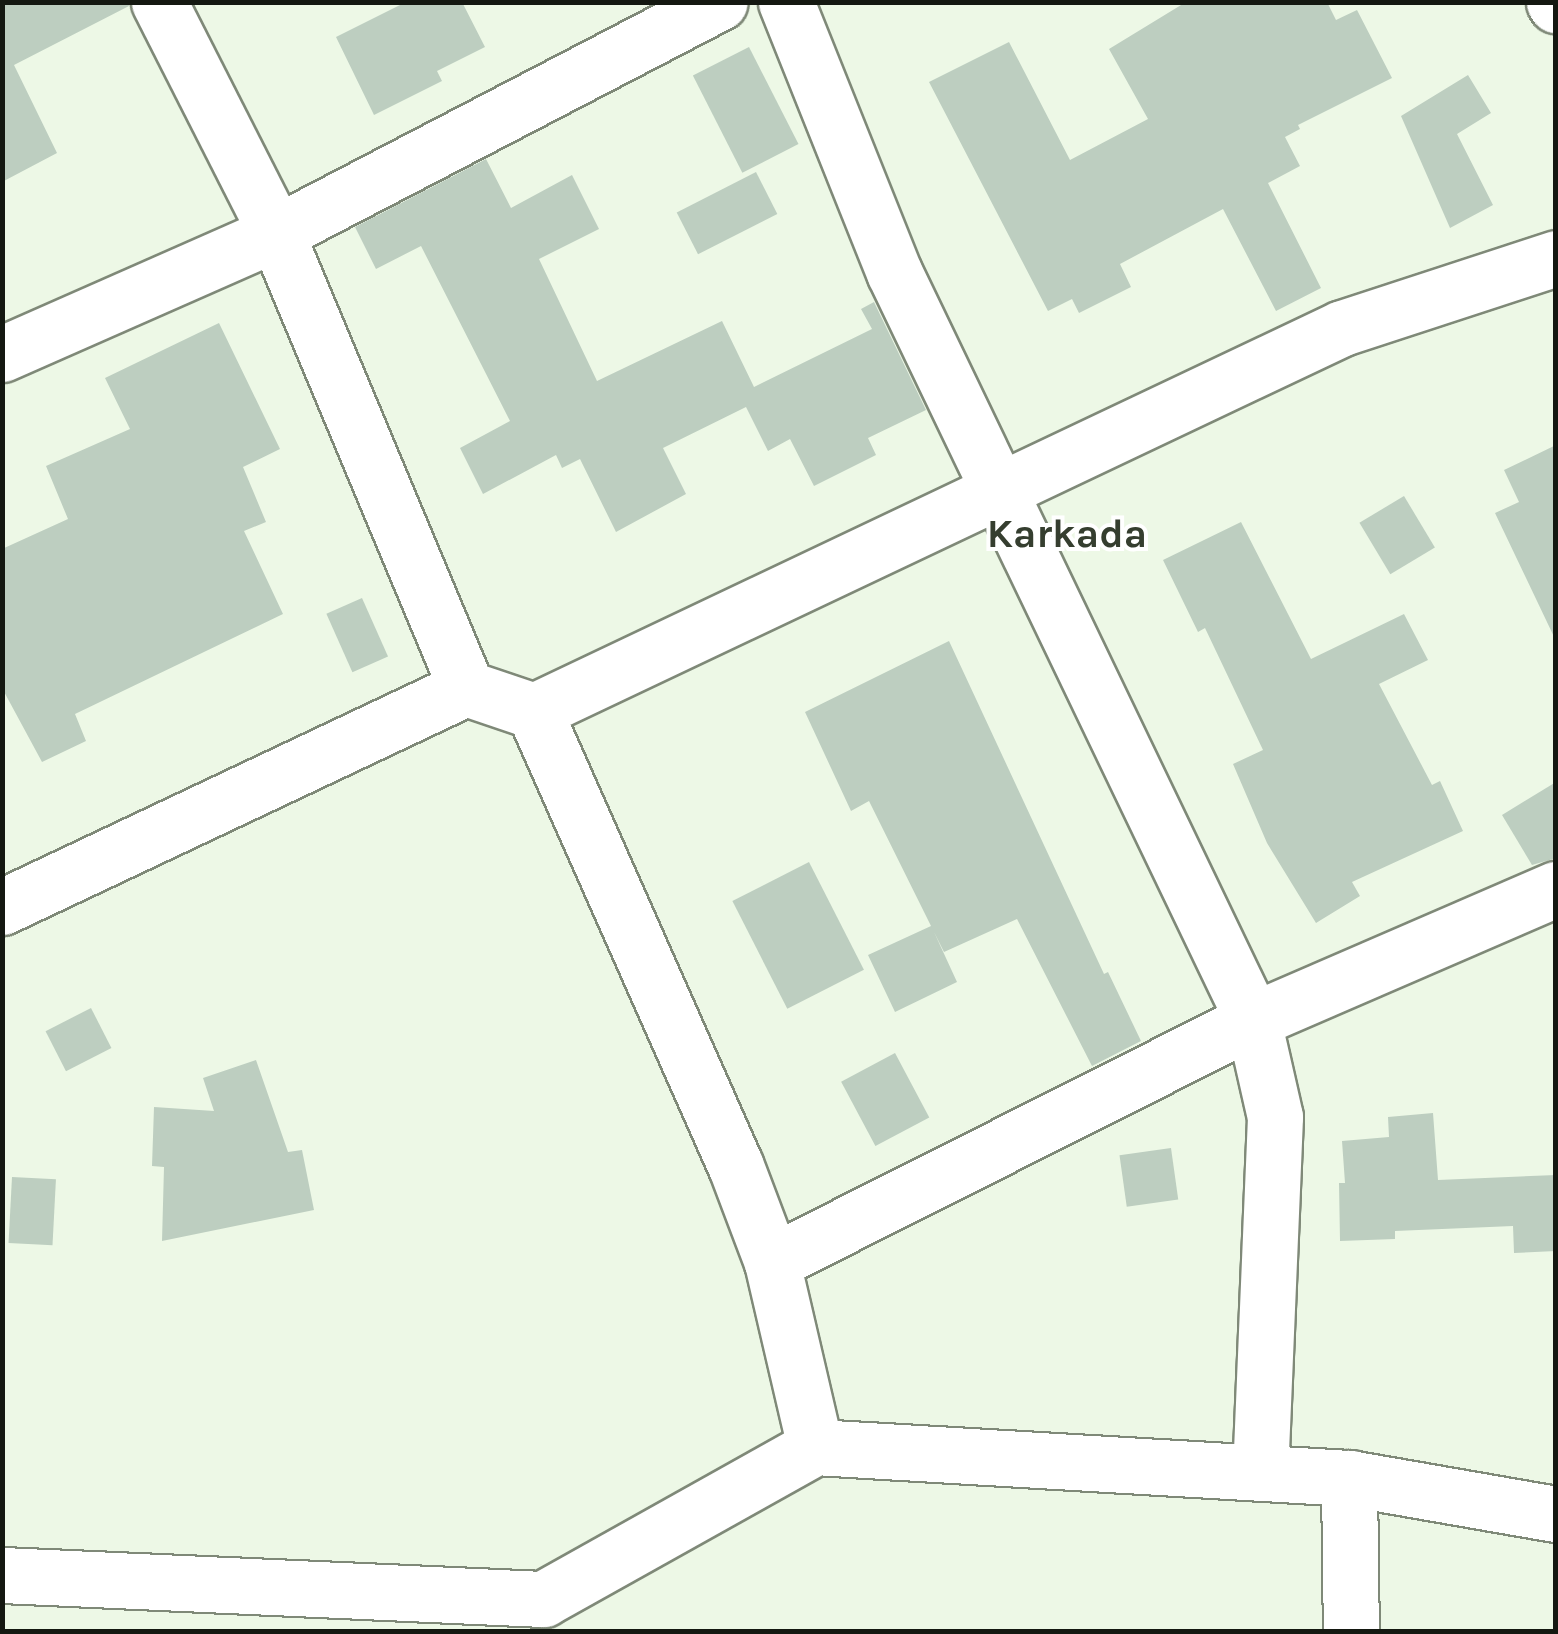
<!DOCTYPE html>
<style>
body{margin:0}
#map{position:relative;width:1558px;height:1634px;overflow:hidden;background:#edf8e6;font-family:Karla,sans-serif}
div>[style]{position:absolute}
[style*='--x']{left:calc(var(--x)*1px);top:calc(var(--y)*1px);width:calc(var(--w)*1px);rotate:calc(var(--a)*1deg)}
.building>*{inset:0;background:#bdcec0;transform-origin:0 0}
.roads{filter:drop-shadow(2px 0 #7f8978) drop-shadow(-2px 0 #7f8978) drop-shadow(0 2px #7f8978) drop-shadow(0 -2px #7f8978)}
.minor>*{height:55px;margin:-27.5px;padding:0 27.5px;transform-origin:27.5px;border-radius:27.5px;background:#fff}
span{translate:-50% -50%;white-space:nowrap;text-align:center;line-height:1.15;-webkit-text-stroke:8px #fff;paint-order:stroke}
.district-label{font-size:40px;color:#353e2f;font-weight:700}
.frame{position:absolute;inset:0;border:5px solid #141811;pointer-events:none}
</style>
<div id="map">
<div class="building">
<div style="clip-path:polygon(2px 2px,128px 2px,129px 6px,14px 65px,57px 153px,2px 182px)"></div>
<div style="clip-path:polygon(406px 2px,462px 2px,485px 47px,437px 71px,442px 81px,374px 115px,336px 37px)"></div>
<div style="clip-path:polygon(1186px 2px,1327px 2px,1336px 20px,1357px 10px,1392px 78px,1298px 125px,1300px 129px,1285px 137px,1300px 166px,1268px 183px,1321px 288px,1276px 311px,1223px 209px,1120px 264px,1131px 287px,1079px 313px,1072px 299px,1048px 311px,929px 82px,1009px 42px,1070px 160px,1148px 119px,1109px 49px)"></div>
<div style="left:749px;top:47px;width:109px;height:63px;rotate:63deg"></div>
<div style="clip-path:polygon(1468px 75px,1491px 113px,1457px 134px,1493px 205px,1450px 228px,1401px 116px)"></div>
<div style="clip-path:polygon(486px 159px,511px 208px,572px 175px,599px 229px,539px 259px,597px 381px,722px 321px,754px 387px,872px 329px,861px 309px,874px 302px,926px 410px,868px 438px,876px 455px,814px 486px,790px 439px,768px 451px,746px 407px,663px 448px,686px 494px,616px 532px,580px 459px,562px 468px,556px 455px,483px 494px,460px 448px,510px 421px,421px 246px,376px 269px,355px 227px)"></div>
<div style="left:756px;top:172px;width:47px;height:89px;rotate:63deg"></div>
<div style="clip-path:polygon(219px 323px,280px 449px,243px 467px,266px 522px,244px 531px,283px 614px,75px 714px,86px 741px,42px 762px,2px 688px,2px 549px,68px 519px,46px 466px,130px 429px,105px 378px)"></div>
<div style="clip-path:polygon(1556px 445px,1556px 641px,1495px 513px,1519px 502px,1504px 470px)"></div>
<div style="left:1404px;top:496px;width:60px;height:52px;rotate:59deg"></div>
<div style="clip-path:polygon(1241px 522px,1311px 659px,1404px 614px,1428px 660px,1379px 684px,1432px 785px,1440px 781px,1463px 831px,1352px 882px,1360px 896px,1316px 923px,1267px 843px,1233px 764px,1263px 750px,1205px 628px,1198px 632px,1163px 560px)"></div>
<div style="left:362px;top:598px;width:64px;height:39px;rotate:66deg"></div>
<div style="clip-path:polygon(949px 641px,1104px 974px,1108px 972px,1141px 1041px,1092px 1066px,1017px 919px,944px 952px,934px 932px,957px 982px,895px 1012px,868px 955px,931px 926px,869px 801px,851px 811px,805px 712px)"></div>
<div style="clip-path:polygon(1556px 782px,1556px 858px,1532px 865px,1502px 815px)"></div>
<div style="left:809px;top:862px;width:121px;height:86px;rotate:63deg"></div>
<div style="left:91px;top:1008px;width:45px;height:51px;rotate:63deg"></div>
<div style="left:895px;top:1053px;width:73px;height:61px;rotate:62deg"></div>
<div style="clip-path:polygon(256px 1060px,288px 1152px,302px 1150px,314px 1210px,162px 1241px,164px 1167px,152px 1166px,154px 1107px,214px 1111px,203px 1078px)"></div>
<div style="clip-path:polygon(1433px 1113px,1438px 1180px,1556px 1175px,1556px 1251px,1514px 1253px,1513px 1226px,1395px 1231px,1395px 1239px,1340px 1241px,1339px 1183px,1345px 1183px,1342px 1141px,1389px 1137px,1388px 1117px)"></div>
<div style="left:1171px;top:1148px;width:52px;height:52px;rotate:82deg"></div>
<div style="left:12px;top:1177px;width:44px;height:66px;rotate:3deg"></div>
</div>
<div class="roads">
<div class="minor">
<div style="--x:159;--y:2;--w:259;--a:63.1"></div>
<div style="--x:276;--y:233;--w:493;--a:67.3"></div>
<div style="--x:466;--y:688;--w:72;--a:18.7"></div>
<div style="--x:534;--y:711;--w:496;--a:66.1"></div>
<div style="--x:735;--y:1164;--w:105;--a:69.3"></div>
<div style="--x:772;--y:1262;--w:190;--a:76.9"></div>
<div style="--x:786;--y:2;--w:291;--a:68.2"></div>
<div style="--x:894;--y:272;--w:830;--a:64.36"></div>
<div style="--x:1253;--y:1020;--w:99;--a:77.2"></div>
<div style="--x:1275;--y:1117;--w:356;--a:92.4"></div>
<div style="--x:1554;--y:2;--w:4;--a:56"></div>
<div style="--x:2;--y:354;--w:300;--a:-23.8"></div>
<div style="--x:276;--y:233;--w:500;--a:-27.49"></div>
<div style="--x:534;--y:711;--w:894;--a:-25.36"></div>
<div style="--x:1342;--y:328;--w:225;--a:-18.1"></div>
<div style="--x:2;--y:907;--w:513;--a:-25.27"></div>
<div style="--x:772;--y:1262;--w:538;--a:-26.71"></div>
<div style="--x:1253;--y:1020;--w:330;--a:-23.4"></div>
<div style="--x:1349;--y:1478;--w:154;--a:89.3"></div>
<div style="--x:2;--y:1575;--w:542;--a:2.54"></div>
<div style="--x:543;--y:1599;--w:312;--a:-29.2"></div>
<div style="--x:815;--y:1447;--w:535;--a:3.32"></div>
<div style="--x:1349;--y:1478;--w:210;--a:9.9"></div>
</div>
</div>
<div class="district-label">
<span style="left:1067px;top:534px">Karkada</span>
</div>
<div class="frame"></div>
</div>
